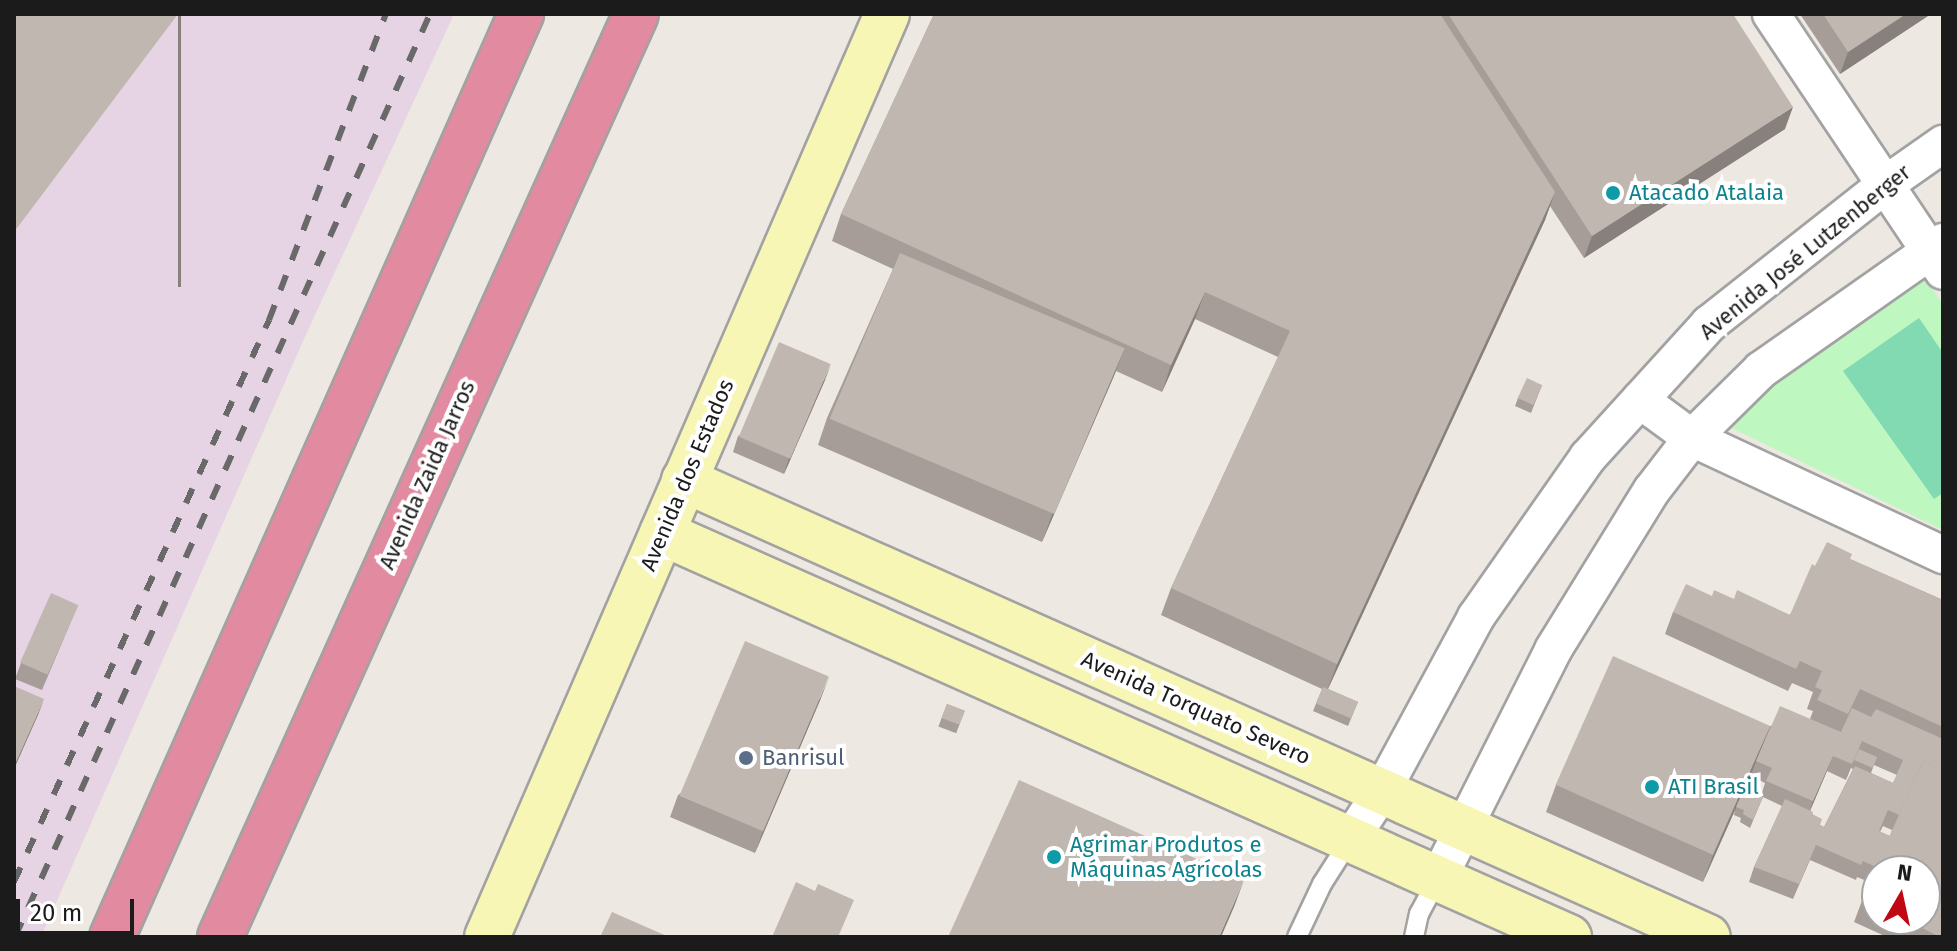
<!DOCTYPE html>
<meta charset="utf-8">
<style>
body{margin:0}
#map{position:relative;width:1957px;height:951px;overflow:hidden;background:#ede8e1;font-family:"Fira Sans",sans-serif}
div>[style]{position:absolute}
[style*='--x']{left:calc(var(--x)*1px);top:calc(var(--y)*1px);width:calc(var(--w)*1px);rotate:calc(var(--a)*1deg)}
.industrial>*{inset:0;background:#e6d3e3}
.park>*{inset:0;background:#bef7bf}
.pitch>*{inset:0;background:#81dab2}
.roads{filter:drop-shadow(2px 0 #a2a2a2) drop-shadow(-2px 0 #a2a2a2) drop-shadow(0 2px #a2a2a2) drop-shadow(0 -2px #a2a2a2)}
.lane>*{height:18px;margin:-9px;padding:0 9px;transform-origin:9px;border-radius:9px;background:#fff}
.street>*{height:36px;margin:-18px;padding:0 18px;transform-origin:18px;border-radius:18px;background:#fff}
.secondary>*{height:44px;margin:-22px;padding:0 22px;transform-origin:22px;border-radius:22px;background:#f7f6b5}
.highway>*{height:44px;margin:-22px;padding:0 22px;transform-origin:22px;border-radius:22px;background:#e28aa0}
.rail>*{height:6px;margin-top:-3px;transform-origin:0;background:repeating-linear-gradient(90deg,#696969 0 16px,transparent 0 32px)}
.wall>*{inset:0;background:#a69d98;transform-origin:0 0}
.shaded-wall>*{inset:0;background:#87807c;transform-origin:0 0}
.building>*{inset:0;background:#c1b7b1;transform-origin:0 0}
.dots>*{width:22px;height:22px;translate:-50% -50%;box-sizing:border-box;border:4px solid #fff;border-radius:50%}
span{translate:-50% -50%;white-space:nowrap;text-align:center;line-height:1.15;-webkit-text-stroke:8px #fff;paint-order:stroke}
.culture-label{font-size:22px;color:#0d838f}
.left{translate:0 -50%;text-align:left}
.street-label{font-size:22px;color:#1b1b1b}
.service-label{font-size:22px;color:#4e5e75}
.frame{position:absolute;inset:0;border:16px solid #1b1b1b;pointer-events:none}
.north{position:absolute;left:1861px;top:855px;width:80px;height:80px;box-sizing:border-box;background:#fff;border:2px solid #a4a4a4;border-radius:50%;rotate:9deg;font-size:22px;font-weight:700;line-height:32px;text-align:center;color:#1b1b1b}
.north::after{content:'';display:block;margin:auto;width:28px;height:36px;background:#c00713;clip-path:polygon(50% 0,100% 100%,50% 72%,0 100%)}
.scale{position:absolute;left:16px;top:899px;width:118px;height:36px;box-sizing:border-box;border:4px solid #1b1b1b;border-top:0;padding-left:10px;font-size:24px;line-height:28px;white-space:nowrap;color:#1b1b1b;-webkit-text-stroke:6px #fff;paint-order:stroke}
</style>
<div id="map">
<div class="industrial">
<div style="clip-path:polygon(14px 14px,454px 14px,303px 341px,41px 937px,14px 937px)"></div>
</div>
<div class="park">
<div style="clip-path:polygon(1922px 273px,1943px 305px,1943px 530px,1719px 422px)"></div>
</div>
<div class="pitch">
<div style="clip-path:polygon(1919px 318px,1943px 353px,1943px 493px,1934px 499px,1843px 371px)"></div>
</div>
<div class="roads">
<div class="lane">
<div style="--x:1297;--y:937;--w:59;--a:-64.7"></div>
<div style="--x:1322;--y:884;--w:52;--a:-57.5"></div>
<div style="--x:1414;--y:937;--w:24;--a:-78"></div>
<div style="--x:1419;--y:914;--w:40;--a:-62"></div>
</div>
<div class="street">
<div style="--x:1771;--y:14;--w:309;--a:56.2"></div>
<div style="--x:1640;--y:400;--w:64;--a:36.2"></div>
<div style="--x:1692;--y:438;--w:277;--a:25"></div>
<div style="--x:1350;--y:840;--w:59;--a:-56.9"></div>
<div style="--x:1382;--y:791;--w:198;--a:-61.6"></div>
<div style="--x:1476;--y:617;--w:195;--a:-55"></div>
<div style="--x:1588;--y:457;--w:180;--a:-47.7"></div>
<div style="--x:1709;--y:324;--w:226;--a:-38.3"></div>
<div style="--x:1886;--y:184;--w:70;--a:-35.1"></div>
<div style="--x:1438;--y:879;--w:256;--a:-63.3"></div>
<div style="--x:1553;--y:650;--w:188;--a:-58.3"></div>
<div style="--x:1652;--y:490;--w:66;--a:-52.4"></div>
<div style="--x:1692;--y:438;--w:97;--a:-44.6"></div>
<div style="--x:1761;--y:370;--w:223;--a:-35.1"></div>
</div>
<div class="secondary">
<div style="--x:684;--y:480;--w:1121;--a:24.05"></div>
<div style="--x:662;--y:533;--w:993;--a:24.01"></div>
<div style="--x:487;--y:937;--w:1006;--a:-66.57"></div>
</div>
<div class="highway">
<div style="--x:112;--y:937;--w:1010;--a:-66.1"></div>
<div style="--x:220;--y:937;--w:1012;--a:-65.74"></div>
</div>
</div>
<div class="rail">
<div style="--x:14;--y:882;--w:617;--a:-65.59"></div>
<div style="--x:269;--y:320;--w:328;--a:-69.1"></div>
<div style="--x:15;--y:937;--w:1012;--a:-65.79"></div>
</div>
<div class="wall">
<div style="clip-path:polygon(934px 14px,1733px 14px,1785px 129px,1584px 258px,1550px 206px,1545px 220px,1328px 689px,1358px 702px,1348px 726px,1313px 711px,1322px 689px,1161px 615px,1171px 588px,1278px 357px,1195px 319px,1162px 392px,1116px 371px,1042px 542px,818px 445px,827px 418px,893px 269px,832px 241px,841px 214px)"></div>
<div style="clip-path:polygon(1800px 14px,1931px 14px,1840px 74px)"></div>
<div style="clip-path:polygon(825px 380px,784px 474px,733px 452px,738px 436px)"></div>
<div style="clip-path:polygon(1542px 385px,1531px 413px,1515px 406px,1518px 398px)"></div>
<div style="clip-path:polygon(evenodd,1850px 559px,1943px 600px,1943px 937px,1887px 937px,1854px 922px,1869px 882px,1857px 877px,1856px 880px,1810px 860px,1793px 899px,1749px 882px,1754px 867px,1782px 806px,1763px 797px,1750px 828px,1740px 822px,1741px 818px,1734px 815px,1735px 810px,1703px 882px,1546px 812px,1556px 785px,1770px 726px,1810px 719px,1813px 711px,1807px 709px,1813px 692px,1792px 683px,1788px 691px,1665px 634px,1673px 612px,1712px 596px,1734px 599px,1790px 615px,1815px 566px,1850px 559px,1853px 763px,1851px 768px,1853px 769px,1824px 827px,1820px 825px,1810px 810px,1827px 771px,1846px 780px,1853px 763px,1850px 559px,1874px 765px,1897px 775px,1893px 783px,1871px 773px,1874px 765px,1850px 559px,1752px 772px,1751px 776px,1765px 783px,1761px 796px,1745px 789px,1752px 772px,1850px 559px,1883px 826px,1892px 830px,1890px 836px,1880px 832px,1883px 826px,1850px 559px,1877px 871px,1925px 919px,1877px 919px,1877px 871px)"></div>
<div style="clip-path:polygon(78px 605px,42px 690px,15px 679px,21px 663px)"></div>
<div style="clip-path:polygon(821px 698px,755px 853px,670px 817px,678px 795px)"></div>
<div style="left:947px;top:704px;width:19px;height:24px;rotate:21deg"></div>
</div>
<div class="shaded-wall">
<div style="left:178px;top:14px;width:3px;height:273px"></div>
<div style="clip-path:polygon(1906px 14px,1931px 14px,1840px 74px,1848px 52px)"></div>
<div style="clip-path:polygon(1793px 107px,1785px 129px,1584px 258px,1592px 236px)"></div>
<div style="clip-path:polygon(1555px 192px,1545px 220px,1327px 691px,1337px 664px)"></div>
<div style="clip-path:polygon(1205px 292px,1195px 319px,1162px 392px,1171px 365px)"></div>
<div style="clip-path:polygon(1124px 349px,1114px 376px,1042px 542px,1052px 515px)"></div>
<div style="clip-path:polygon(831px 364px,825px 380px,784px 474px,789px 458px)"></div>
<div style="clip-path:polygon(829px 677px,821px 698px,755px 853px,763px 831px)"></div>
<div style="clip-path:polygon(44px 699px,38px 715px,14px 769px,14px 766px)"></div>
<div style="clip-path:polygon(1770px 726px,1752px 772px,1703px 882px,1713px 855px)"></div>
<div style="clip-path:polygon(1833px 756px,1827px 771px,1808px 816px,1813px 801px)"></div>
<div style="clip-path:polygon(1244px 880px,1234px 907px,1221px 937px,1219px 937px)"></div>
</div>
<div class="building">
<div style="clip-path:polygon(14px 14px,178px 14px,14px 232px)"></div>
<div style="clip-path:polygon(934px 14px,1440px 14px,1555px 192px,1337px 664px,1171px 588px,1290px 331px,1205px 292px,1171px 365px,841px 214px)"></div>
<div style="clip-path:polygon(1448px 14px,1733px 14px,1793px 107px,1592px 236px)"></div>
<div style="clip-path:polygon(1823px 14px,1906px 14px,1848px 52px)"></div>
<div style="left:900px;top:253px;width:244px;height:180px;rotate:23deg"></div>
<div style="left:779px;top:342px;width:56px;height:103px;rotate:23deg"></div>
<div style="left:1527px;top:378px;width:17px;height:22px;rotate:25deg"></div>
<div style="clip-path:polygon(1827px 542px,1852px 554px,1850px 559px,1943px 600px,1943px 727px,1860px 689px,1848px 714px,1817px 700px,1822px 690px,1815px 687px,1822px 671px,1800px 661px,1796px 669px,1673px 612px,1686px 584px,1712px 596px,1714px 590px,1734px 599px,1737px 590px,1790px 615px,1812px 564px,1815px 566px)"></div>
<div style="left:51px;top:593px;width:30px;height:76px;rotate:24deg"></div>
<div style="left:745px;top:641px;width:91px;height:168px;rotate:23deg"></div>
<div style="left:1613px;top:656px;width:172px;height:141px;rotate:24deg"></div>
<div style="clip-path:polygon(14px 686px,44px 699px,14px 766px)"></div>
<div style="left:1323px;top:687px;width:38px;height:18px;rotate:23deg"></div>
<div style="left:947px;top:704px;width:19px;height:15px;rotate:21deg"></div>
<div style="clip-path:polygon(1780px 706px,1841px 732px,1852px 708px,1871px 717px,1876px 709px,1943px 739px,1943px 770px,1923px 761px,1899px 815px,1888px 810px,1879px 831px,1890px 836px,1876px 867px,1863px 861px,1861px 865px,1816px 845px,1799px 884px,1754px 867px,1785px 799px,1813px 812px,1812px 814px,1822px 819px,1820px 825px,1824px 827px,1855px 766px,1893px 783px,1903px 760px,1862px 741px,1852px 764px,1833px 756px,1813px 801px,1766px 781px,1772px 768px,1756px 761px)"></div>
<div style="left:1859px;top:749px;width:20px;height:12px;rotate:24deg"></div>
<div style="clip-path:polygon(1923px 761px,1943px 770px,1943px 937px,1940px 937px,1904px 919px,1925px 919px,1925px 871px,1877px 871px,1877px 907px,1861px 900px)"></div>
<div style="clip-path:polygon(1019px 780px,1244px 880px,1219px 937px,948px 937px)"></div>
<div style="clip-path:polygon(1744px 789px,1763px 797px,1753px 820px,1743px 814px,1744px 810px,1736px 807px)"></div>
<div style="clip-path:polygon(796px 882px,815px 891px,818px 884px,854px 900px,838px 937px,772px 937px)"></div>
<div style="clip-path:polygon(612px 912px,669px 937px,600px 937px)"></div>
</div>
<div class="dots">
<div style="left:1613px;top:193px;background:#0f9aa8"></div>
<div style="left:746px;top:758px;background:#5c6f8a"></div>
<div style="left:1652px;top:787px;background:#0f9aa8"></div>
<div style="left:1054px;top:857px;background:#0f9aa8"></div>
</div>
<div class="culture-label">
<span class="left" style="left:1629px;top:193px">Atacado Atalaia</span>
<span class="left" style="left:1668px;top:787px">ATI Brasil</span>
<span class="left" style="left:1070px;top:857px">Agrimar Produtos e<br>Máquinas Agrícolas</span>
</div>
<div class="street-label">
<span style="left:1805px;top:252px;rotate:-39deg">Avenida José Lutzenberger</span>
<span style="left:427px;top:475px;rotate:-66deg">Avenida Zaida Jarros</span>
<span style="left:687px;top:475px;rotate:-67deg">Avenida dos Estados</span>
<span style="left:1196px;top:708px;rotate:24deg">Avenida Torquato Severo</span>
</div>
<div class="service-label">
<span class="left" style="left:762px;top:758px">Banrisul</span>
</div>
<div class="frame"></div>
<div class="north">N</div>
<div class="scale">20 m</div>
</div>
